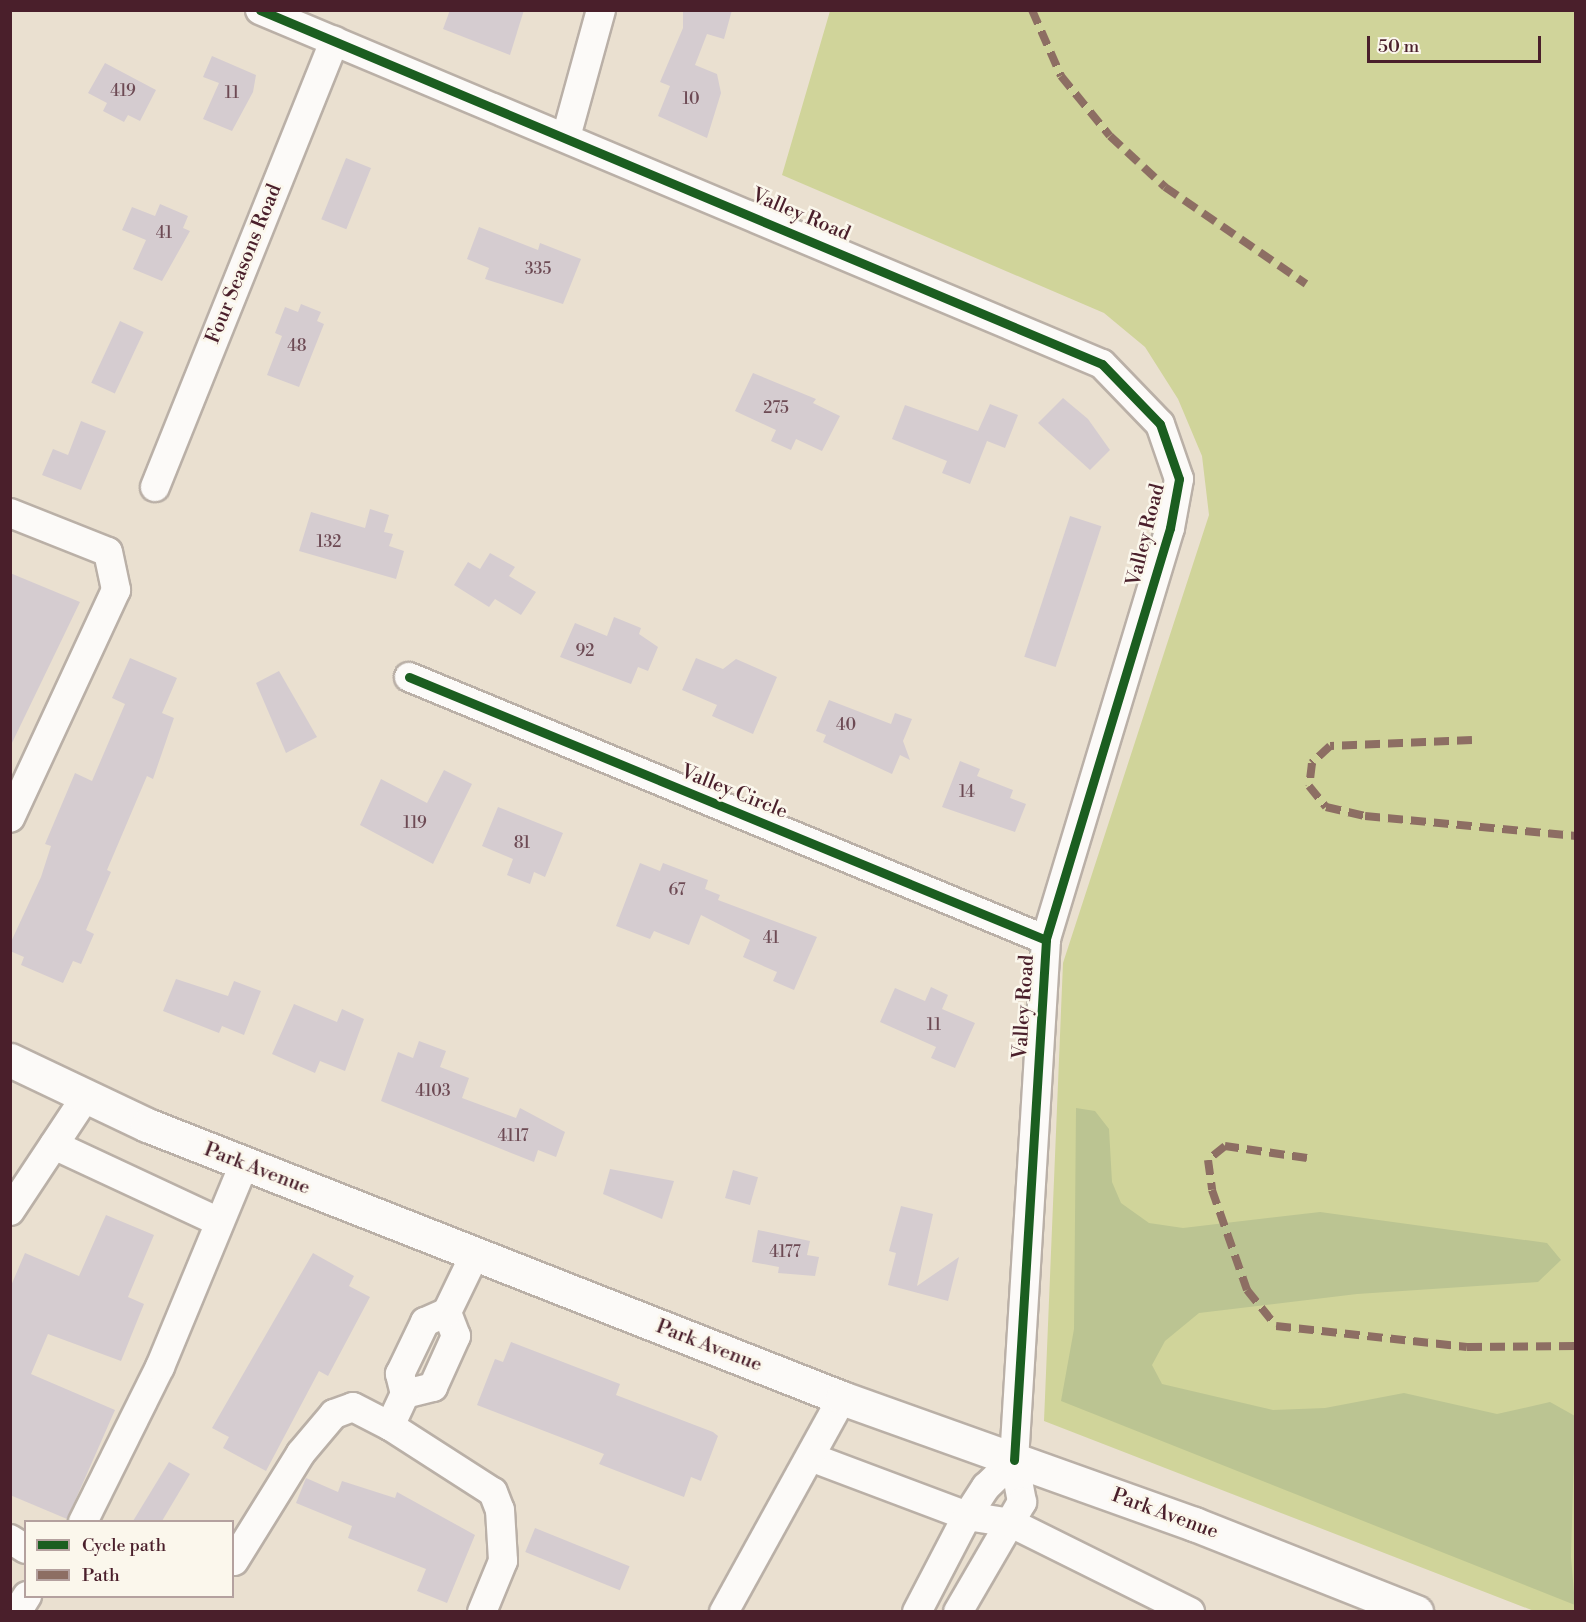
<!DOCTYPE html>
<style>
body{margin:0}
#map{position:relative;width:1586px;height:1622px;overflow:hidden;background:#eae0d0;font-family:"Libre Bodoni",serif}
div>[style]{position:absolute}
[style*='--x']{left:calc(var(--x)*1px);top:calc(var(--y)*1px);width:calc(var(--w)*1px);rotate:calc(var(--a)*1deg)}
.green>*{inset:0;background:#d0d49a}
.forest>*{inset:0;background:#bbc492}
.building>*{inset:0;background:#d5ccd0;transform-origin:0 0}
.roads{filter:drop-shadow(2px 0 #bab0a7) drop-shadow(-2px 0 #bab0a7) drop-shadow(0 2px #bab0a7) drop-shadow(0 -2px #bab0a7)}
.minor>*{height:28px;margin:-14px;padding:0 14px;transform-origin:14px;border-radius:14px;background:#fcfaf8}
.major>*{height:33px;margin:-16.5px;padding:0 16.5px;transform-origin:16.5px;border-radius:16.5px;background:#fcfaf8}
.quiet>*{height:8px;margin-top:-4px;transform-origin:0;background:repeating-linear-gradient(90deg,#8d6e63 0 15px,transparent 0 23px)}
.cycleway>*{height:9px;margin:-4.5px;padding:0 4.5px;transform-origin:4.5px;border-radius:4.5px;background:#1b5e20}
span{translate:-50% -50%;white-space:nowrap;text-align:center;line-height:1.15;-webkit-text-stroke:5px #fbf7ec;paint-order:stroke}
.number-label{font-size:16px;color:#6d4a54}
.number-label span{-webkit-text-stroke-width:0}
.street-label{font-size:20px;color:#4a1f2b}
.frame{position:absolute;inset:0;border:12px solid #4a1f2b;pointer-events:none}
.legend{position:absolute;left:24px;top:1520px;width:210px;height:78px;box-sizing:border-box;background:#fbf7ec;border:2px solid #b4a19f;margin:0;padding:8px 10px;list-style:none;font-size:18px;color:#4a1f2b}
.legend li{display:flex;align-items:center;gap:12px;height:30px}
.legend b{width:30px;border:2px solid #b4a19f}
.scale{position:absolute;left:1367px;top:36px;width:174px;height:27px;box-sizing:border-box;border:3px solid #4a1f2b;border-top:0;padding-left:8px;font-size:18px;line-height:21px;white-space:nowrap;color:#4a1f2b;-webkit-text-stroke:4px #fbf7ec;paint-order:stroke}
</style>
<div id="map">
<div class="green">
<div style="clip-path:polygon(830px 11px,1575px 11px,1575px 1611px,1534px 1611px,1044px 1421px,1063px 963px,1209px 515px,1202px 456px,1178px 399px,1145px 347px,1104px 313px,782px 175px)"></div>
</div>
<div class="forest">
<div style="clip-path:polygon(1076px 1108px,1095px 1111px,1109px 1129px,1112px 1182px,1121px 1203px,1149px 1223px,1183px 1228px,1320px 1212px,1547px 1243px,1561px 1260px,1538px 1282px,1357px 1294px,1199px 1313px,1165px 1341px,1152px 1365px,1162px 1384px,1273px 1410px,1325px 1408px,1404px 1393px,1497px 1414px,1550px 1402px,1575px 1416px,1571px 1557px,1575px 1605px,1061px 1401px,1074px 1329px)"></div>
</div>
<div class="building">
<div style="clip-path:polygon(450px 10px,524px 10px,510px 55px,443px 29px)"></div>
<div style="clip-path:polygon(683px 10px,732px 10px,724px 39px,707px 34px,695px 65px,717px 74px,721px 93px,707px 138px,658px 116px,670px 86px,660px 82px,683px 28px)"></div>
<div style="clip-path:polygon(212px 56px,256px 75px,253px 92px,232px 131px,203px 119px,219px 83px,203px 77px)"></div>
<div style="clip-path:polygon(105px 63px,156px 90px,140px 121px,128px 115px,124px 122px,103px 111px,107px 103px,88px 93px)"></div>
<div style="left:346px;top:158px;width:27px;height:66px;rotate:22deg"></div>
<div style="clip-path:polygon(160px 204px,188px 216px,183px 228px,190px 231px,162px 281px,133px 269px,146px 240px,122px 230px,132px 207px,155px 216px)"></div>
<div style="clip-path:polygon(479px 227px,538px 250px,540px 243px,581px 259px,563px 304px,485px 279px,489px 268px,467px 259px)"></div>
<div style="clip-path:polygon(301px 304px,321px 312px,317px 321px,324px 324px,299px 387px,267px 375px,282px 336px,275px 333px,285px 307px,298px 312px)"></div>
<div style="left:120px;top:321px;width:26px;height:68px;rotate:25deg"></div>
<div style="clip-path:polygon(753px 373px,816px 399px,813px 403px,840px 416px,822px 451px,796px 439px,791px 450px,771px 441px,776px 430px,735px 411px)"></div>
<div style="clip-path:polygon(1063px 398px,1088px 419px,1110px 450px,1090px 470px,1038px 423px)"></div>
<div style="clip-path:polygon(990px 404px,1018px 415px,1005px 448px,987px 441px,970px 484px,942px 473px,947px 461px,892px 439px,905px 405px,978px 431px)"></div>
<div style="clip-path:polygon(81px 421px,106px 431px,81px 490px,42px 475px,53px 449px,68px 455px)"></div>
<div style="clip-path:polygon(370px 509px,389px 515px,384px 532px,393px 534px,389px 546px,404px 551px,396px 579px,299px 551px,311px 512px,365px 528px)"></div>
<div style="left:1070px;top:516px;width:33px;height:148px;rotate:18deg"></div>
<div style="clip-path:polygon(490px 553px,515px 567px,509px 576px,536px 592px,521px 615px,495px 599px,489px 607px,454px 585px,468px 562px,480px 569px)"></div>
<div style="clip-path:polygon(10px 573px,80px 602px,11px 745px,10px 745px)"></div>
<div style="clip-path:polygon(614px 617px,641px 628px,639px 634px,658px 647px,648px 671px,638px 667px,631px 684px,560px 657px,575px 623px,607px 636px)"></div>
<div style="clip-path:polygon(130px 658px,177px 678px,162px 713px,174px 718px,153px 779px,147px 776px,107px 870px,111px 872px,86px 930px,94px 934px,81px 964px,73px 961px,63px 983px,21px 965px,24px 957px,10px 951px,10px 944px,41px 877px,51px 846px,45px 844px,75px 773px,92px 781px,125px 704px,112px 698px)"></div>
<div style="clip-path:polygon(696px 658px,723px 669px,736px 659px,777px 677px,753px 734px,712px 716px,717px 705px,682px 690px)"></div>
<div style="clip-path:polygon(279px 671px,317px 737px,286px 753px,256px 683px)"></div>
<div style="clip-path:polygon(829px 700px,891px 724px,895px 713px,912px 719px,903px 741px,910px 760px,900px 755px,892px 774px,823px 742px,826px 735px,816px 731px)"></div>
<div style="clip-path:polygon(960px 761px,980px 769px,977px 776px,1013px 790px,1010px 798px,1026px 804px,1015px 832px,942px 807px)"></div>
<div style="clip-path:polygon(444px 770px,472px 784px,433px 864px,360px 825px,381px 779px,427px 803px)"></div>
<div style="clip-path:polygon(498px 807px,563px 833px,545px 877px,534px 872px,530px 884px,507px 875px,513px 859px,482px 846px)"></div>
<div style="clip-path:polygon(640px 863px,660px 871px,663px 863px,708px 880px,705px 889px,720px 895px,718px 900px,817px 937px,794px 990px,773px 981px,777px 972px,743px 957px,750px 940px,701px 915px,689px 945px,654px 931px,650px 939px,616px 926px)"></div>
<div style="clip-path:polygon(176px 979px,228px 996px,234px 981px,261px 991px,244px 1035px,222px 1026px,219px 1033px,163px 1011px)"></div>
<div style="clip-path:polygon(931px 987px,948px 995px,942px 1009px,975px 1023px,955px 1068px,931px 1058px,936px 1047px,880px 1022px,895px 988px,925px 1001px)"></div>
<div style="clip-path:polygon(294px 1004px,337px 1022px,342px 1009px,364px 1019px,345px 1071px,320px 1061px,315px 1073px,272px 1054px)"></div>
<div style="clip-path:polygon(419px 1041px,446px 1051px,440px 1067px,469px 1078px,462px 1098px,516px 1118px,520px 1108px,565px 1132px,556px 1157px,538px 1150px,534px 1162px,381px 1101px,398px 1052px,413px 1058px)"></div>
<div style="clip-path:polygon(610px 1169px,674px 1181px,662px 1219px,603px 1194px)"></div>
<div style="left:733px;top:1170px;width:26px;height:29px;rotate:16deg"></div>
<div style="clip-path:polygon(901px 1206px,933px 1214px,917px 1286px,959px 1257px,948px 1301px,888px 1285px,896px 1253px,889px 1251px)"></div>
<div style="clip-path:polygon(106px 1215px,154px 1235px,128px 1297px,144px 1304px,121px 1361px,48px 1334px,31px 1374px,115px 1410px,67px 1519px,10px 1495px,10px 1288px,25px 1253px,79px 1276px)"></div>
<div style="clip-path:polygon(758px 1230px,810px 1241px,807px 1255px,819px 1257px,815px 1276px,778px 1273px,779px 1267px,752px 1262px)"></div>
<div style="clip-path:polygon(313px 1253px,354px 1276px,349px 1286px,370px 1297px,328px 1376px,319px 1371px,266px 1471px,223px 1448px,229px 1437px,212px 1428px)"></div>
<div style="clip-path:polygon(511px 1342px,620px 1384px,616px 1395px,713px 1432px,718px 1436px,701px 1481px,691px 1477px,684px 1497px,599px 1464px,604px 1454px,477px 1405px,495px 1359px,503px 1362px)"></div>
<div style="clip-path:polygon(169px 1462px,190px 1474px,162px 1521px,133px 1521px)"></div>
<div style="clip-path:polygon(306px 1478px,338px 1492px,342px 1481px,395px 1498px,397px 1492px,475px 1535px,447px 1603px,417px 1591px,426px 1569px,348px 1538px,352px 1526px,296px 1503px)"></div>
<div style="left:535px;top:1528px;width:102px;height:26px;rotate:22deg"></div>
</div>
<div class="roads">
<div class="minor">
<div style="--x:260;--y:10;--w:913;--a:22.8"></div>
<div style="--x:1102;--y:364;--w:83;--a:46"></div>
<div style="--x:1160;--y:424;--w:58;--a:70.9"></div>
<div style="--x:1179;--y:479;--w:50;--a:100.4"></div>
<div style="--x:1170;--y:528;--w:430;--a:106.8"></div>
<div style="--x:1046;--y:940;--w:521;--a:93.52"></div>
<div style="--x:1014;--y:1460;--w:43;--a:79.2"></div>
<div style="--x:1022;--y:1502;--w:127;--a:120.2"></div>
<div style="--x:566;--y:137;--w:132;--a:-74.6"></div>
<div style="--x:155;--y:487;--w:481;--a:-68.1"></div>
<div style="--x:10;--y:513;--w:105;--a:21.7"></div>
<div style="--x:108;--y:552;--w:39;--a:78"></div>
<div style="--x:116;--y:590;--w:251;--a:114.9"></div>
<div style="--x:409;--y:677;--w:689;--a:22.43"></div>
<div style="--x:54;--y:1145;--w:182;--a:25"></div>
<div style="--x:10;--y:1211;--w:138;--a:-56.5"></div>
<div style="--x:405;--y:1394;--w:29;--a:-14"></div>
<div style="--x:433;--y:1387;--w:56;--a:-65.7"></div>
<div style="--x:456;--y:1336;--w:26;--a:-111"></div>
<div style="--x:390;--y:1426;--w:122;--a:32.7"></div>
<div style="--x:493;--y:1492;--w:19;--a:69"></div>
<div style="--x:500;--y:1510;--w:51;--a:86.6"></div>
<div style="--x:503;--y:1561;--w:55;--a:112.4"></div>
<div style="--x:813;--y:1458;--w:165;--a:20.6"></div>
<div style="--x:967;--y:1516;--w:45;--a:9"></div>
<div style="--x:1011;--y:1523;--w:200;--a:26.4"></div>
<div style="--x:83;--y:1522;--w:173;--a:-63.6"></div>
<div style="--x:160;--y:1367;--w:220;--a:-67.5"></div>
<div style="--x:10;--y:1539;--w:19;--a:32"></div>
<div style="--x:234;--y:1561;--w:127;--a:-58.2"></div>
<div style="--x:301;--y:1453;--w:51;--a:-49.8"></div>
<div style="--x:334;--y:1414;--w:20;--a:-20"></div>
<div style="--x:353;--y:1407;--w:42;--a:27.2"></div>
<div style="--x:390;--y:1426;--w:35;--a:-65"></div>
<div style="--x:405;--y:1394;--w:21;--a:-104"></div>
<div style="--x:400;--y:1374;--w:58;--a:-64.3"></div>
<div style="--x:425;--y:1322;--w:24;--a:-24"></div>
<div style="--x:447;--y:1312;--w:64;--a:-64.2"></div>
<div style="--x:17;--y:1612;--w:19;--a:-58"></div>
<div style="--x:724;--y:1612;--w:244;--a:-61.1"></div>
<div style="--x:917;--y:1612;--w:108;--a:-62.5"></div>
<div style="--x:967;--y:1516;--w:35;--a:-57"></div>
<div style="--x:986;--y:1487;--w:39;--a:-44"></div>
</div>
<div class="major">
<div style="--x:10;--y:1060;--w:152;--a:25.4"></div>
<div style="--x:147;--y:1125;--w:747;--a:21.45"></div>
<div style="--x:842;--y:1398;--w:374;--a:19.7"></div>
<div style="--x:1194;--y:1524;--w:239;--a:21.6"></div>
</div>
</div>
<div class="quiet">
<div style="--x:1032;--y:10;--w:72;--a:66.3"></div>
<div style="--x:1061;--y:76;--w:77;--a:50.8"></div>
<div style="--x:1110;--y:136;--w:75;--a:42.8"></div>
<div style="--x:1165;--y:187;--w:171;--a:34.5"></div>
<div style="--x:1472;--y:740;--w:142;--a:177.6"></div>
<div style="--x:1330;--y:746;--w:25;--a:137"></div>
<div style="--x:1312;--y:763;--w:23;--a:97"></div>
<div style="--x:1309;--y:786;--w:27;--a:51"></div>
<div style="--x:1326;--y:807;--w:40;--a:13"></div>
<div style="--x:1365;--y:816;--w:212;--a:5.4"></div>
<div style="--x:1307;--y:1158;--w:83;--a:-171.7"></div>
<div style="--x:1225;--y:1146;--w:22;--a:141"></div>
<div style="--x:1208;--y:1160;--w:30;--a:82"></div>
<div style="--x:1212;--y:1190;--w:106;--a:70.7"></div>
<div style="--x:1247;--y:1290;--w:46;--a:51.1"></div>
<div style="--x:1276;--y:1326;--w:192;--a:6.3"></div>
<div style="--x:1467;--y:1347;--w:109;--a:-0.5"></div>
</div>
<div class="cycleway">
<div style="--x:260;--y:10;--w:913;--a:22.8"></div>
<div style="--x:1102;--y:364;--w:83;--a:46"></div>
<div style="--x:1160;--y:424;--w:58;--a:70.9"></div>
<div style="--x:1179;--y:479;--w:50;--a:100.4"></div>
<div style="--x:1170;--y:528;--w:430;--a:106.8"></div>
<div style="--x:1046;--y:940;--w:521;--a:93.52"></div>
<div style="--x:409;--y:677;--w:689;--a:22.43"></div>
</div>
<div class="number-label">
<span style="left:123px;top:91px">419</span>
<span style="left:232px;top:93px">11</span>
<span style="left:691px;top:99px">10</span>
<span style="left:164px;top:233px">41</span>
<span style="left:538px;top:269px">335</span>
<span style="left:297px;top:346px">48</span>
<span style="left:776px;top:408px">275</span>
<span style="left:329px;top:542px">132</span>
<span style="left:585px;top:651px">92</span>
<span style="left:846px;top:725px">40</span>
<span style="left:967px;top:792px">14</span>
<span style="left:415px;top:823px">119</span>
<span style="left:522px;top:843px">81</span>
<span style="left:677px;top:890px">67</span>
<span style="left:771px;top:938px">41</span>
<span style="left:934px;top:1025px">11</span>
<span style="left:433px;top:1091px">4103</span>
<span style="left:513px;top:1136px">4117</span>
<span style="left:785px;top:1252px">4177</span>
</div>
<div class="street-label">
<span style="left:801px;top:215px;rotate:23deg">Valley Road</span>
<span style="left:244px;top:264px;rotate:-68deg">Four Seasons Road</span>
<span style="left:1146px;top:535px;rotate:-76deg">Valley Road</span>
<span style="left:734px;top:792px;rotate:22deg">Valley Circle</span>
<span style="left:1024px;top:1007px;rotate:-86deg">Valley Road</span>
<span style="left:257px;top:1169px;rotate:21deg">Park Avenue</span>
<span style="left:709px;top:1346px;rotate:21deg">Park Avenue</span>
<span style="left:1165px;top:1514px;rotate:20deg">Park Avenue</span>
</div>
<div class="frame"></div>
<ul class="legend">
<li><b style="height:8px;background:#1b5e20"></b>Cycle path</li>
<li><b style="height:8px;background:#8d6e63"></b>Path</li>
</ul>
<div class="scale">50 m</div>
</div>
